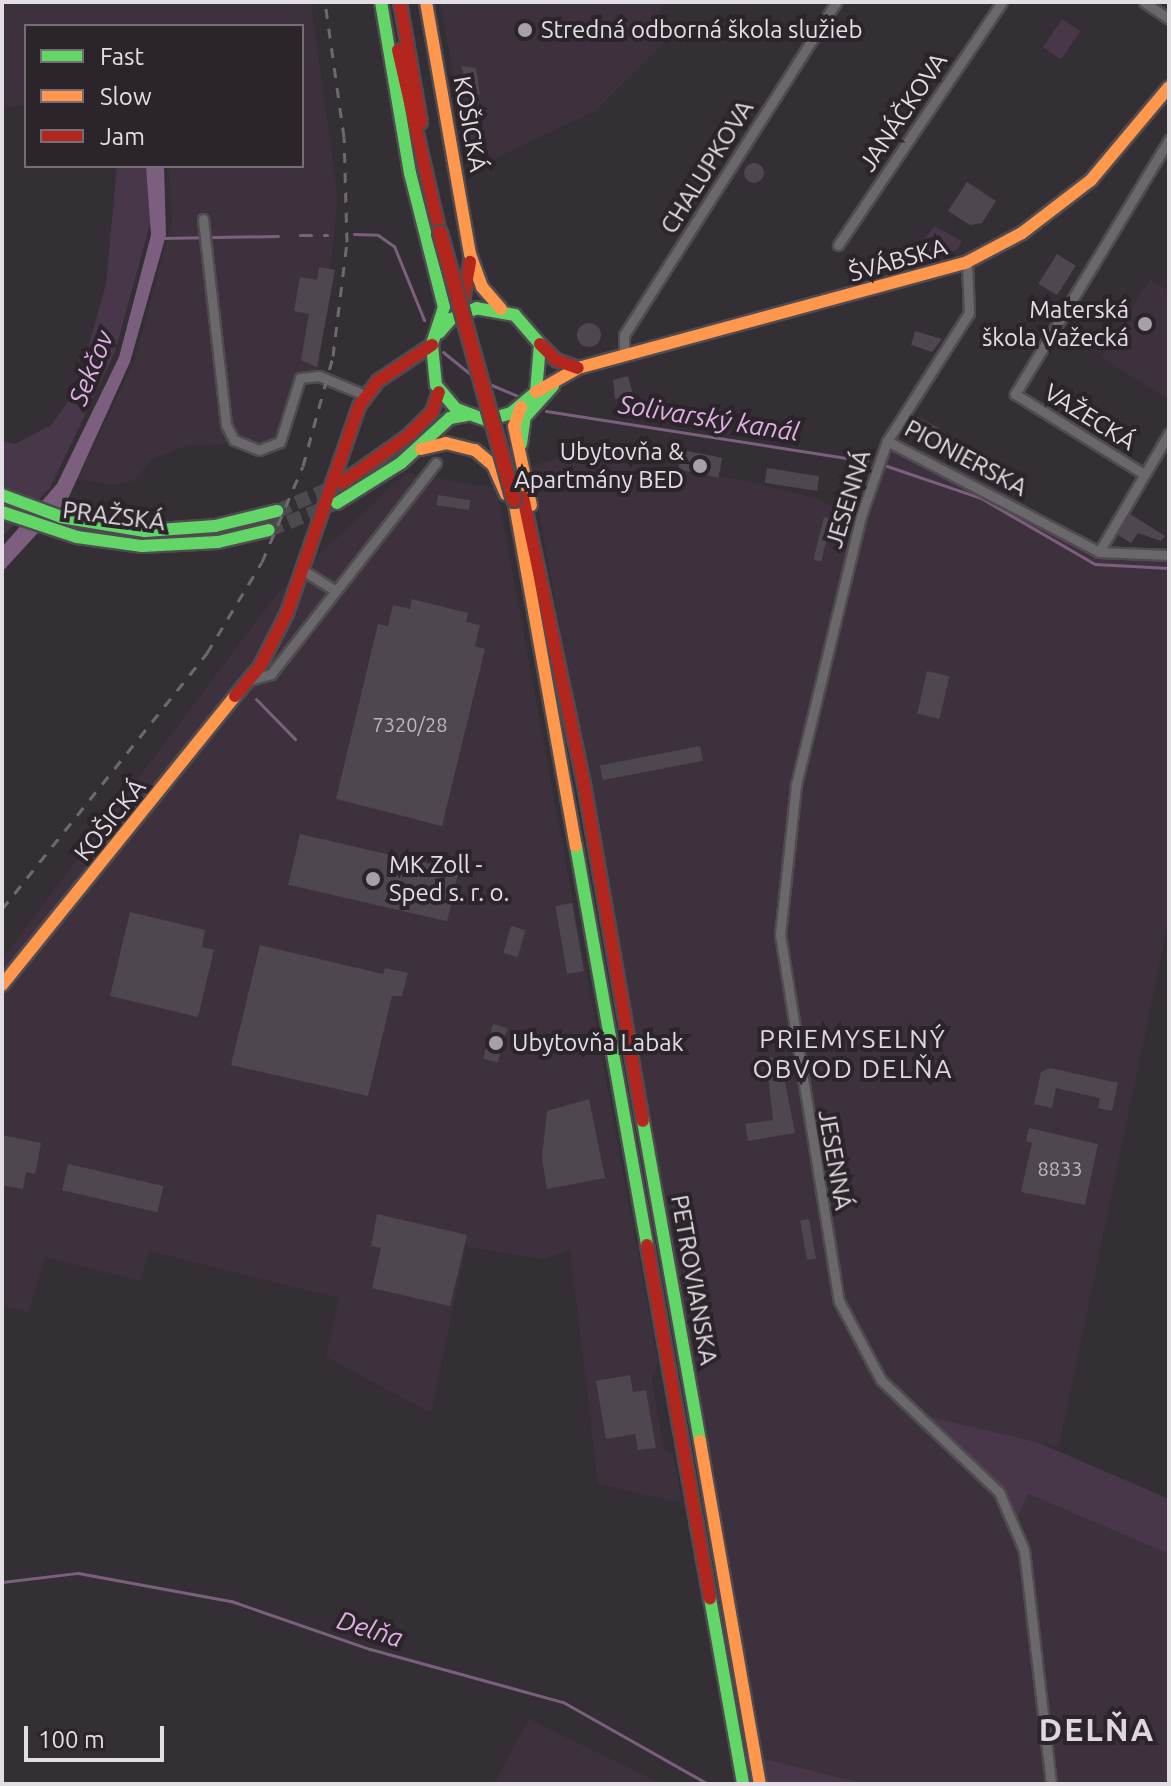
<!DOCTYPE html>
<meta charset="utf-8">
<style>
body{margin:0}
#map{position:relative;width:1171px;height:1786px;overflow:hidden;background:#342f34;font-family:Ubuntu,sans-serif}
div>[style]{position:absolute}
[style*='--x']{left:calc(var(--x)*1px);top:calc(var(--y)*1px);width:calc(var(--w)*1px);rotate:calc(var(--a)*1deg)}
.built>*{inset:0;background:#3c313d}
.green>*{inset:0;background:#473748;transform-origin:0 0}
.water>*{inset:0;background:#7c5f7e}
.stream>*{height:3px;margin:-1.5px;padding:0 1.5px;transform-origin:1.5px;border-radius:1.5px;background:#7c5f7e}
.building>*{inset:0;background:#4f474f;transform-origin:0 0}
.round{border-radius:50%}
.primary-tunnel>*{height:14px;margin-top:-7px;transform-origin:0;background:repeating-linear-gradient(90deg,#4e494e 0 14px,transparent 0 21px)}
.roads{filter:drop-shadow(2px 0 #504b50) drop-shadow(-2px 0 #504b50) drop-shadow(0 2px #504b50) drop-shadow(0 -2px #504b50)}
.street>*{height:9px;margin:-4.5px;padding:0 4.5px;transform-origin:4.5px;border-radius:4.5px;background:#6b686b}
.fast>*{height:12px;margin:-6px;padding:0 6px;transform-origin:6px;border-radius:6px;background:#63d668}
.slow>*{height:12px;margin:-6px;padding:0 6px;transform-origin:6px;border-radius:6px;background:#ff974d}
.jam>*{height:12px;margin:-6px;padding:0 6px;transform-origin:6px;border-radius:6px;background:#b3261e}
.rail>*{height:3px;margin-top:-1.5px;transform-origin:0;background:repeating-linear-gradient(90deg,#6c6a6c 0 10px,transparent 0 20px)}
.bridges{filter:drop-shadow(2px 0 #504b50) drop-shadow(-2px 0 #504b50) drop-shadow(0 2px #504b50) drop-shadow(0 -2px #504b50)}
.jam-bridge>*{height:14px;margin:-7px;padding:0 7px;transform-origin:7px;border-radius:7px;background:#b3261e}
.dots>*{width:22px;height:22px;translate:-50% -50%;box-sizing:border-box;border:4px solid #2b242b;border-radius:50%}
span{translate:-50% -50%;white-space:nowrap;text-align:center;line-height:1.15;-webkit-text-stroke:8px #2b242b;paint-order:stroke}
.number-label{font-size:20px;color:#beb8be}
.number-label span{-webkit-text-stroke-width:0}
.poi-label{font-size:24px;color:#e3dee3}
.left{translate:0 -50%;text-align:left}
.right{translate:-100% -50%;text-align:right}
.street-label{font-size:24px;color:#e3dee3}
.water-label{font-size:26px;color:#e2afe5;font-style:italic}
.neighbourhood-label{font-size:26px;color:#e0d6e0;letter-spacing:2px}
.district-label{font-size:32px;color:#e0d6e0;font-weight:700;letter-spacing:2px}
.frame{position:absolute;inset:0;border:4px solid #e3dee3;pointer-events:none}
.legend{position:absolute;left:24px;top:24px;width:280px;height:144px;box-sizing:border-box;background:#2b242b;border:2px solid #756e75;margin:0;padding:10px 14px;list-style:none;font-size:24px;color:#e3dee3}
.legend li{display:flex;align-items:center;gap:16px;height:40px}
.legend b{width:40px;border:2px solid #756e75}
.scale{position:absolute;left:24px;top:1726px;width:140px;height:36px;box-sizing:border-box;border:4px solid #e3dee3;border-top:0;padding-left:10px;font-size:24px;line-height:28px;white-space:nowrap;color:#e3dee3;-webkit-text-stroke:6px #2b242b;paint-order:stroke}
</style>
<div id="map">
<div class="built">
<div style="clip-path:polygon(2px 2px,311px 2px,338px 198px,318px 374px,301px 374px,283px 441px,186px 446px,152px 459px,135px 480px,116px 485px,78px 479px,135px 360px,172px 221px,168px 166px,302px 166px,302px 26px,26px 26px,26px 105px,2px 107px)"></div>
<div style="clip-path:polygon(440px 2px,659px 2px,666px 41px,595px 111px,471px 170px)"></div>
<div style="clip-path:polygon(1150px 279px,1169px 291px,1169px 400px,1101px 357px)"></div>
<div style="clip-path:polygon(886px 441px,924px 451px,1006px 492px,1098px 551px,1169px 552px,1169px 919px,1059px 1447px,930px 1418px,997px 1486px,1015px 1523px,1028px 1494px,1169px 1554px,1169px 1784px,866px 1784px,761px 1758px,531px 466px,566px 455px,738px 479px,818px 499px,858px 518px)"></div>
<div style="clip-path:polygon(406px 473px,497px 488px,658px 1362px,652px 1380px,664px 1449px,674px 1455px,682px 1503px,598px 1484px,570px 1250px,545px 1259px,466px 1247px,431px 1413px,326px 1357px,339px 1298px,149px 1251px,141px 1281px,45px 1257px,29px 1312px,2px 1306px,2px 959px,276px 595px)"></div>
<div style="clip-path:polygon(529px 1719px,662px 1784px,494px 1784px)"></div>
</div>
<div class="green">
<div style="left:1062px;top:19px;width:22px;height:34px;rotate:34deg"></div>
<div style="clip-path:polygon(117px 166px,147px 166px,151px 220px,115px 352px,50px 488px,2px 537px,2px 441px,15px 444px,51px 425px,76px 391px,106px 284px)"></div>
<div style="clip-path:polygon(934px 226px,962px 241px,957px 250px,929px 259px,916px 251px)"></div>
<div style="clip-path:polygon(929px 1417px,1037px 1442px,1169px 1499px,1169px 1554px,1028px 1494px,1015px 1524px,997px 1485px)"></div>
<div style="clip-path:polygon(761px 1758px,866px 1784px,768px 1784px)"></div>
</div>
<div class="water">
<div style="clip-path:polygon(146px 166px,164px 166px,166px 235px,130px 362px,67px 501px,2px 572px,2px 547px,57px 484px,119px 357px,151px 235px)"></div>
</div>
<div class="stream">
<div style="--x:354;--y:234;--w:24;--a:2"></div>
<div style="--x:378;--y:235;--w:19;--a:35"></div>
<div style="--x:394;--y:246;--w:80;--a:67.9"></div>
<div style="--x:300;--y:235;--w:11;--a:0"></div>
<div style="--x:324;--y:235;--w:3;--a:0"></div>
<div style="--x:162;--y:238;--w:116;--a:-1"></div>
<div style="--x:443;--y:352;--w:38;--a:39"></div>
<div style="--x:487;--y:383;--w:33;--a:23"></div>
<div style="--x:546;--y:411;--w:325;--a:8.9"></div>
<div style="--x:881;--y:464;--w:106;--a:18.8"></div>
<div style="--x:981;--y:498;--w:132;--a:30.1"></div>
<div style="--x:1095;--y:564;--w:74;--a:3.1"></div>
<div style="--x:256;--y:699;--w:56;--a:45.7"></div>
<div style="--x:2;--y:1582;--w:77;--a:-6.8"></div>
<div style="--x:78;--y:1573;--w:156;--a:10.4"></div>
<div style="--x:231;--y:1601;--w:147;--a:19.1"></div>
<div style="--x:370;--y:1649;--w:200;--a:15.4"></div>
<div style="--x:563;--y:1702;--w:167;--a:29.5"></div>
</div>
<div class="building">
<div style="clip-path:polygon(462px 66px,476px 68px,480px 95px,466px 92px)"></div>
<div class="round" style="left:744px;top:163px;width:20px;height:20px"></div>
<div style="clip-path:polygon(967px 182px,996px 201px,982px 223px,970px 225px,948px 211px)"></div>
<div style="left:1057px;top:254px;width:22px;height:35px;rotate:32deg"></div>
<div style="clip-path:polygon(319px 267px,335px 270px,317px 367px,301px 360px,309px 314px,294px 311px,300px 277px,317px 280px)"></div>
<div class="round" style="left:577px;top:323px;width:24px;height:24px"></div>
<div style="clip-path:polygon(915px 331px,942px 339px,932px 352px,911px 345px)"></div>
<div style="clip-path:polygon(628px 376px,633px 395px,615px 399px,613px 380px)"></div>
<div style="clip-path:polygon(917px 417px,939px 428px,934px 434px,922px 438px,909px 429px)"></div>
<div style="left:682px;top:450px;width:41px;height:20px;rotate:11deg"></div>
<div style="left:767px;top:468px;width:53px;height:15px;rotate:9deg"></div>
<div style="left:438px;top:495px;width:33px;height:10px;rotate:9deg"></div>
<div style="clip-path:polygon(1130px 514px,1165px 536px,1161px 541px,1138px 533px,1131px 543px,1118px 535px)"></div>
<div style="left:824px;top:517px;width:8px;height:44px;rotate:14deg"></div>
<div style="clip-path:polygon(412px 599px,468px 613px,466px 622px,480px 625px,475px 646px,485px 649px,442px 826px,336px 799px,378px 624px,388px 626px,393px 605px,410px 609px)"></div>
<div style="left:927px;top:671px;width:23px;height:44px;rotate:13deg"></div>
<div style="left:700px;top:746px;width:15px;height:102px;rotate:79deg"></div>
<div style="left:300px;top:834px;width:163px;height:52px;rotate:13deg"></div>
<div style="left:572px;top:903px;width:69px;height:17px;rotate:80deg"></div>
<div style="clip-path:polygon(130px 912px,205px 930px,202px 947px,214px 950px,198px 1017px,110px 996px)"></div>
<div style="left:511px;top:926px;width:15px;height:28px;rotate:16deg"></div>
<div style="clip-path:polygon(260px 945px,383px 974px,385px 968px,408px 973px,402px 996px,392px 996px,368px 1096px,231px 1065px)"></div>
<div style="left:493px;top:1024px;width:15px;height:36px;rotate:16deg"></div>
<div style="clip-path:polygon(780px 1056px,795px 1133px,748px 1141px,745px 1124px,773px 1120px,766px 1058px)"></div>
<div style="clip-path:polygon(1050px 1068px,1118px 1083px,1112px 1111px,1098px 1108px,1100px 1098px,1056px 1088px,1052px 1108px,1034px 1104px,1041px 1072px)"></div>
<div style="clip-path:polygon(589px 1099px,605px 1178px,547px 1189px,542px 1158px,547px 1111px)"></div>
<div style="clip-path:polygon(1029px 1128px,1098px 1144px,1085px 1205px,1021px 1192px,1032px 1143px,1026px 1141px)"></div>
<div style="clip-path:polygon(2px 1135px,41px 1143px,35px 1174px,26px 1172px,23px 1189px,2px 1185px)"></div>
<div style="left:68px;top:1164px;width:98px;height:27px;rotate:13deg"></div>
<div style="clip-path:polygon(377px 1214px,467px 1235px,450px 1306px,372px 1288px,381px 1248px,371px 1246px)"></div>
<div style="left:809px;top:1219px;width:40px;height:9px;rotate:80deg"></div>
<div style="clip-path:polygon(630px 1375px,633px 1392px,646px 1390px,656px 1448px,638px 1450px,635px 1434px,606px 1439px,596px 1381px)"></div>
</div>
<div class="primary-tunnel">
<div style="--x:277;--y:511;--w:66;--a:-23.1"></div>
<div style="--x:269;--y:530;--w:68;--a:-21.6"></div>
</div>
<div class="roads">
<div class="street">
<div style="--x:1144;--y:2;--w:30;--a:34"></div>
<div style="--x:203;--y:219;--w:207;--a:83.6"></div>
<div style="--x:226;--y:425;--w:17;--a:62"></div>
<div style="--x:234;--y:440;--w:27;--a:22"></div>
<div style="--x:259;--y:450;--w:22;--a:-21"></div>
<div style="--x:280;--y:442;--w:67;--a:-72.6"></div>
<div style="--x:300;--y:378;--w:19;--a:-6"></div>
<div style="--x:319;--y:376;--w:50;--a:22.4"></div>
<div style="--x:838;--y:245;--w:293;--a:-56"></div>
<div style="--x:967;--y:262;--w:51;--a:87.8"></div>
<div style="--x:969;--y:313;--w:152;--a:122.6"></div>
<div style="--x:887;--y:441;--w:79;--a:109.1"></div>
<div style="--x:861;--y:516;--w:277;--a:103.6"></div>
<div style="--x:796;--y:785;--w:150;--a:96.1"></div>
<div style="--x:780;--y:934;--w:372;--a:80.9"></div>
<div style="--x:839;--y:1301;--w:89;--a:62"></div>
<div style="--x:881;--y:1380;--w:163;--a:43.5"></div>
<div style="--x:999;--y:1492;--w:63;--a:66.7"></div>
<div style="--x:1024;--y:1550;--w:236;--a:83.4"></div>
<div style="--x:624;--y:356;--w:21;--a:-90"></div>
<div style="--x:624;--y:335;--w:395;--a:-57.5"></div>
<div style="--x:887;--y:441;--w:239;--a:27.6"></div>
<div style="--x:1099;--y:552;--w:70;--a:2.5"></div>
<div style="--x:1144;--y:474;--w:152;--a:-148.2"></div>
<div style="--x:1015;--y:394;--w:297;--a:-58.8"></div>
<div style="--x:1099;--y:552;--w:138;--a:-59.5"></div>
<div style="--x:301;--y:569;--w:41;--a:32.2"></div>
<div style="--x:250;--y:680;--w:22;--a:-16"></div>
<div style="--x:271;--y:674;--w:268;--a:-52"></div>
</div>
<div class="fast">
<div style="--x:381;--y:2;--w:173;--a:80.4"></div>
<div style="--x:410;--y:173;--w:138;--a:75.8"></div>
<div style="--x:444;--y:307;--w:40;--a:108"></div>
<div style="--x:432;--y:345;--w:40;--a:84.3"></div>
<div style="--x:436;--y:385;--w:31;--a:50"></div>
<div style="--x:456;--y:409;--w:33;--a:20"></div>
<div style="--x:487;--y:420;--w:25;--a:-16"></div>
<div style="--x:511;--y:413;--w:33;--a:-40"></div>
<div style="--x:536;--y:392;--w:48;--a:-85.2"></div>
<div style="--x:540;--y:344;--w:38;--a:-131"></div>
<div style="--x:515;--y:315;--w:39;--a:-170"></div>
<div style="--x:477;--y:308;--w:28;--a:157"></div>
<div style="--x:451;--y:319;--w:18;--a:131"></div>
<div style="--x:521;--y:444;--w:27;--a:-82"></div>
<div style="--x:525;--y:417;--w:42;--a:-47.9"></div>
<div style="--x:2;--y:495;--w:63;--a:20.4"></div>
<div style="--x:61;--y:517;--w:85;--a:9.5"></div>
<div style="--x:145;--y:531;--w:70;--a:-4.1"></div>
<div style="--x:215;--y:526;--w:64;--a:-13.6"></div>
<div style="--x:337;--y:503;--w:75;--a:-32"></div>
<div style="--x:401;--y:463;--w:67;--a:-42.6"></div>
<div style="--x:450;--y:418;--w:17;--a:-10"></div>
<div style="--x:2;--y:512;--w:79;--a:18.4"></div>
<div style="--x:77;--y:537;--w:66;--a:7.9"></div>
<div style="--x:142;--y:546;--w:76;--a:-3"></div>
<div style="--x:218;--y:542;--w:52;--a:-13.2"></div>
<div style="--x:576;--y:846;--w:405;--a:79.9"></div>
<div style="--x:643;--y:1121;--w:325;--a:79.9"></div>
<div style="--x:710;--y:1598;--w:189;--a:79.9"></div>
</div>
<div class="slow">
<div style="--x:426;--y:2;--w:256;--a:80.1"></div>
<div style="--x:470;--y:254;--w:35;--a:70"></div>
<div style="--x:482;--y:287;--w:29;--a:49"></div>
<div style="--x:536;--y:392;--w:48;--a:-29.7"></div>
<div style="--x:578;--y:368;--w:403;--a:-15.2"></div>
<div style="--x:967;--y:262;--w:62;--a:-27.8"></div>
<div style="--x:1022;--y:233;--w:87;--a:-37.5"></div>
<div style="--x:1091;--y:180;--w:121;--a:-50"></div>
<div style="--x:521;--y:407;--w:20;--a:110"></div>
<div style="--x:514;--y:426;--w:81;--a:77.9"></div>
<div style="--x:421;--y:449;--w:26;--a:-13"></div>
<div style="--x:446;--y:443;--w:30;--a:14"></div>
<div style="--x:475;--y:450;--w:23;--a:40"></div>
<div style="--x:493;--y:465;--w:32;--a:66"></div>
<div style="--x:515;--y:505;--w:346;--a:79.9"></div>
<div style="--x:2;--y:985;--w:371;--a:-51.1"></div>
<div style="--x:700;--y:1441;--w:348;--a:80.1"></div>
</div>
<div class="jam">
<div style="--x:400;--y:2;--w:122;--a:80.1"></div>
<div style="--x:398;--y:50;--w:188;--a:77.1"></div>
<div style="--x:461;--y:313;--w:52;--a:-80"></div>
<div style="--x:540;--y:344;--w:23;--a:45"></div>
<div style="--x:556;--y:360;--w:23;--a:20"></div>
<div style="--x:342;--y:483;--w:82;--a:-35.6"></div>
<div style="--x:409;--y:435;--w:33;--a:-45"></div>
<div style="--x:432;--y:412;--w:21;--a:-71"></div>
<div style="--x:523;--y:497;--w:293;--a:78"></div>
<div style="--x:584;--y:784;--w:342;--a:80.1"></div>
<div style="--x:235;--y:696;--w:39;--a:-50"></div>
<div style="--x:260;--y:666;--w:59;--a:-63"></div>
<div style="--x:287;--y:613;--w:219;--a:-70.8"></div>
<div style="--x:359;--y:406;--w:31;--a:-53"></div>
<div style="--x:378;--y:381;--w:65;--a:-33.7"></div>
<div style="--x:647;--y:1245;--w:359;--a:79.9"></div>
</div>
</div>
<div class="rail">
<div style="--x:2;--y:909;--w:328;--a:-51.3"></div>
<div style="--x:207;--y:653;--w:106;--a:-58.9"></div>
<div style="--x:262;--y:562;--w:104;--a:-66.9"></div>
<div style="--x:303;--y:466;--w:114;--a:-74.7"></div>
<div style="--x:333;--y:356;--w:115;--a:-83"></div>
<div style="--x:347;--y:242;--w:105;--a:-91.6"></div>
<div style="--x:344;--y:137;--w:136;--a:-98"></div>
</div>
<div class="bridges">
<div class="jam-bridge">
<div style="--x:440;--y:233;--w:277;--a:74.5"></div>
</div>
</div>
<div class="dots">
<div style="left:525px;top:30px;background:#a6a1a6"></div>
<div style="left:1145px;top:324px;background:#a6a1a6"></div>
<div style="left:700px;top:466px;background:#a6a1a6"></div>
<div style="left:373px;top:879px;background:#a6a1a6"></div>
<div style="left:496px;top:1043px;background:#a6a1a6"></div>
</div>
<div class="number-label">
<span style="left:410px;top:724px">7320/28</span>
<span style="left:1060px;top:1168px">8833</span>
</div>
<div class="poi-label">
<span class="left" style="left:541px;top:30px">Stredná odborná škola služieb</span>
<span class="right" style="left:1129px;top:324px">Materská<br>škola Važecká</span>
<span class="right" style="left:684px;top:466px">Ubytovňa &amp;<br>Apartmány BED</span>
<span class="left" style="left:389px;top:879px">MK Zoll -<br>Sped s. r. o.</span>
<span class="left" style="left:512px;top:1043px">Ubytovňa Labak</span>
</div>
<div class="street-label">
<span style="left:903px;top:112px;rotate:-56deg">JANÁČKOVA</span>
<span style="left:470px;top:124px;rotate:80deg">KOŠICKÁ</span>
<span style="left:707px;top:167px;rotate:-58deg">CHALUPKOVA</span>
<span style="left:898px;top:260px;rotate:-16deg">ŠVÁBSKA</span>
<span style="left:1090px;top:417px;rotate:32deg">VAŽECKÁ</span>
<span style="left:966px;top:458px;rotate:28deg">PIONIERSKA</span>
<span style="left:848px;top:499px;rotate:-73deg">JESENNÁ</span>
<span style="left:114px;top:516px;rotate:7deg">PRAŽSKÁ</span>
<span style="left:110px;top:820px;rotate:-51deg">KOŠICKÁ</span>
<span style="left:835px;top:1160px;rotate:80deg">JESENNÁ</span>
<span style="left:694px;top:1280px;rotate:80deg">PETROVIANSKA</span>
</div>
<div class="water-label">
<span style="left:91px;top:368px;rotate:-68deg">Sekčov</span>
<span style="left:709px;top:418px;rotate:9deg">Solivarský kanál</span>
<span style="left:370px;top:1629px;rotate:17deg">Delňa</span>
</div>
<div class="neighbourhood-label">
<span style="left:853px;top:1054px">PRIEMYSELNÝ<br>OBVOD DELŇA</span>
</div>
<div class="district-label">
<span style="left:1097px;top:1729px">DELŇA</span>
</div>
<div class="frame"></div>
<ul class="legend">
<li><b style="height:10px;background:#63d668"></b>Fast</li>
<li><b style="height:10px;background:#ff974d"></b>Slow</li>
<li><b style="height:10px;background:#b3261e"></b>Jam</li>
</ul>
<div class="scale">100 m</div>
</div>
